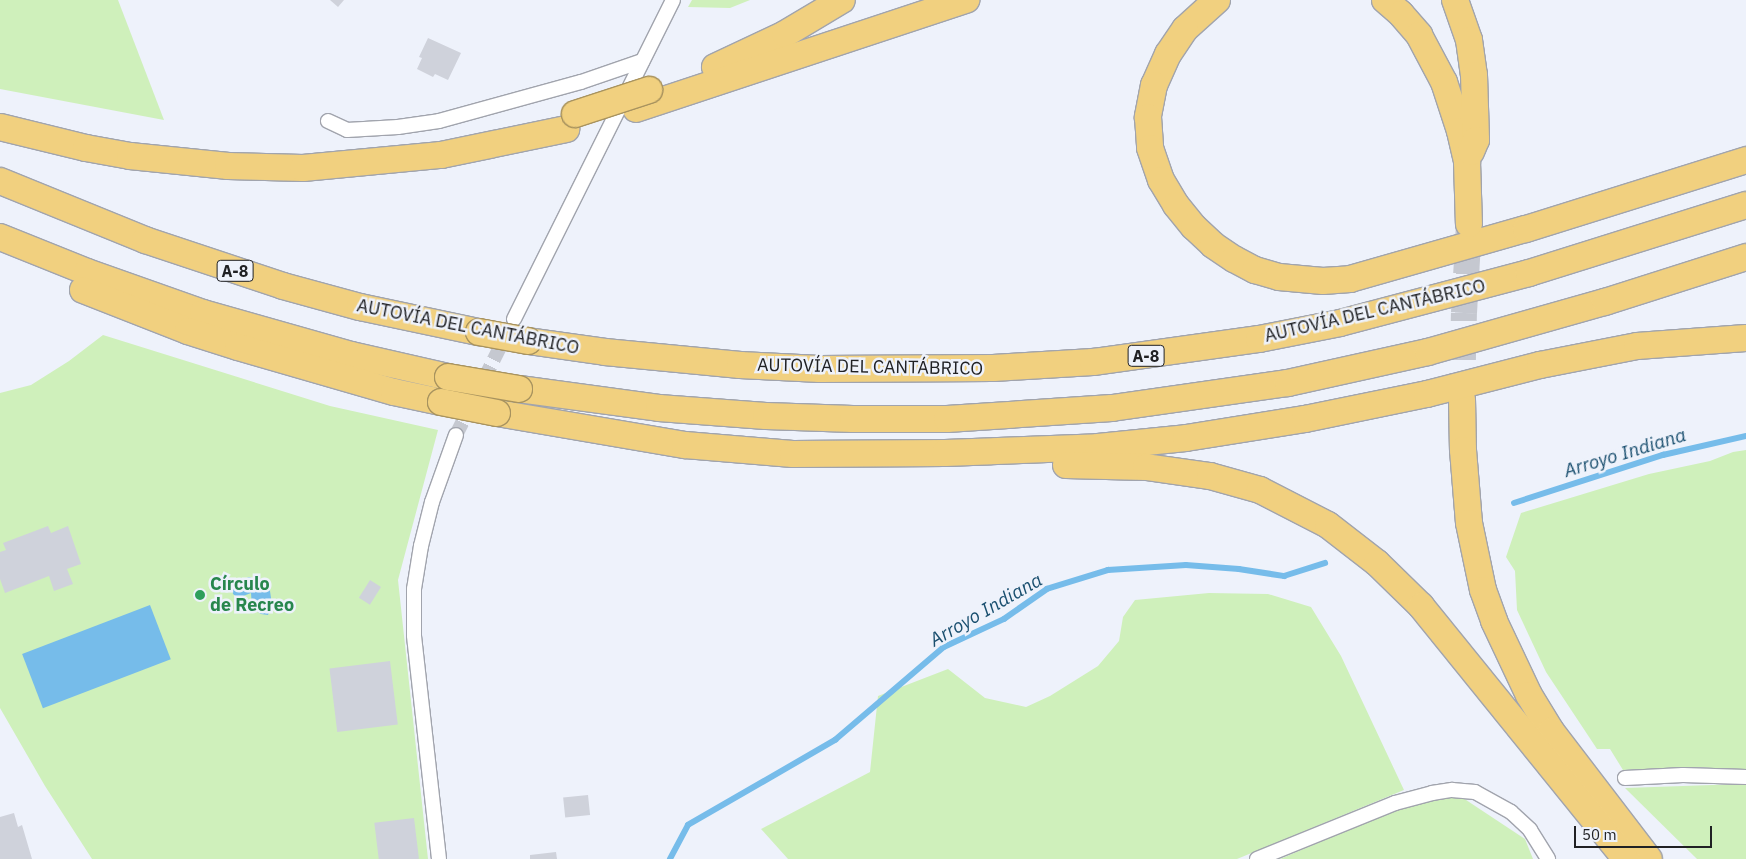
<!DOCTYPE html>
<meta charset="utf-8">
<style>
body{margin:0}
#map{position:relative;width:1746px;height:859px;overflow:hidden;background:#eef2fb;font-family:"IBM Plex Sans",sans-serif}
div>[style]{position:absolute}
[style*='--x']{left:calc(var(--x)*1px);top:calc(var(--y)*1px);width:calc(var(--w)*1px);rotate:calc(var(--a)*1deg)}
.green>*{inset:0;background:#cff0bb}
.water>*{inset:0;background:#76bcea;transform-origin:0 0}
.stream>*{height:5.5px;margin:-2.75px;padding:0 2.75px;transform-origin:2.75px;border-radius:2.75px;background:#76bcea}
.building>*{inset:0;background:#cfd2db;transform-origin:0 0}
.street-tunnel>*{height:14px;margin-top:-7px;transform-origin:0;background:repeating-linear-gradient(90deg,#c5c8d0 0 14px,transparent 0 21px)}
.highway-tunnel>*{height:26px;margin-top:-13px;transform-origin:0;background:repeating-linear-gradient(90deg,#c5c8d0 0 26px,transparent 0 39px)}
.roads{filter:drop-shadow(1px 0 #a1a4ad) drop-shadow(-1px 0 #a1a4ad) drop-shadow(0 1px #a1a4ad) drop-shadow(0 -1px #a1a4ad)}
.street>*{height:14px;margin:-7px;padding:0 7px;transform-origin:7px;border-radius:7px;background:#fff}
.highway>*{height:26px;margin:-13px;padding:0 13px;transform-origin:13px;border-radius:13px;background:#f1d07f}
.bridges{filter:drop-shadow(1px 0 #a8935f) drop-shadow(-1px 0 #a8935f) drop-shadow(0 1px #a8935f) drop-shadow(0 -1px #a8935f)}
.highway-bridge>*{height:26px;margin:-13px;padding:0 13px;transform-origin:13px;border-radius:13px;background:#f1d07f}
.dots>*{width:14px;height:14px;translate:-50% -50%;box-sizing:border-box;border:2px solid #eef2fb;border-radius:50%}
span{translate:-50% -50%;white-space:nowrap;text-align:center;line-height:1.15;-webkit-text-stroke:5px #eef2fb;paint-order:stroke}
.shield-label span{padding:1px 4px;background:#eef2fb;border:1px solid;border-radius:4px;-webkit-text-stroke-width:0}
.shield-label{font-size:16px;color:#202124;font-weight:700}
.street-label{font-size:18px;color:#202124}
.leisure-label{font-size:18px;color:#27864d;font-weight:700}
.left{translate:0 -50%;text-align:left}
.water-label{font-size:19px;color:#1a4f6f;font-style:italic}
.scale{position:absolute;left:1574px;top:826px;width:138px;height:22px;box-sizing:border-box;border:2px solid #202124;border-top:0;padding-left:6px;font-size:15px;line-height:18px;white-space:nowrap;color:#202124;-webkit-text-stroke:4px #eef2fb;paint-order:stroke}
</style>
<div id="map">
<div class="green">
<div style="clip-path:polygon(0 0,118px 0,164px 120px,0 89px)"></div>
<div style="clip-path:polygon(692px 0,750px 0,730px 8px,688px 7px)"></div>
<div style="clip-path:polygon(103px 335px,330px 406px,438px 430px,398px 580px,428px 859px,92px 859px,45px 786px,0 708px,0 393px,31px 385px,69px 361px)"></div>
<div style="clip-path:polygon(1746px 450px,1746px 771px,1699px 767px,1623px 770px,1610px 749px,1597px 749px,1546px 672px,1517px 610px,1515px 571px,1506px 557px,1521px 513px,1649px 474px,1710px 461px,1733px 452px)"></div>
<div style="clip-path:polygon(1209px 593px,1268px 594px,1311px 607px,1341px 656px,1404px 790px,1237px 859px,788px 859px,761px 829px,870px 772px,878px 696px,948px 669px,985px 698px,1026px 707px,1050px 696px,1098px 666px,1119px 641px,1123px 617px,1135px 600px)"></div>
<div style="clip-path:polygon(1741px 784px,1746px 785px,1746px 859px,1697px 859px,1625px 788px)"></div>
<div style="clip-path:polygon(1460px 796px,1525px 839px,1533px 859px,1280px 859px,1405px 806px)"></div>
</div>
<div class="water">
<div style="clip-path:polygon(249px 577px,264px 583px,270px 591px,272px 605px,268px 615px,261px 614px,252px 608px,251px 593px,238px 598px,233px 594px,232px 588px,237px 582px)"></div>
<div style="left:150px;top:605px;width:58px;height:137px;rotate:69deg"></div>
</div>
<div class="stream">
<div style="--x:1514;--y:503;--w:157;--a:-17.9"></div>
<div style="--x:1663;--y:455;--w:85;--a:-12.9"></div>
<div style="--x:670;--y:859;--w:38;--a:-62"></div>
<div style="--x:688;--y:825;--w:170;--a:-30"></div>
<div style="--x:835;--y:740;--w:143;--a:-40.5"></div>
<div style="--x:944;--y:647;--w:66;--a:-25"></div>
<div style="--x:1004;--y:619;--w:52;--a:-34.9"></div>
<div style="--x:1047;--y:589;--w:64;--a:-17.3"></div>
<div style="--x:1108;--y:570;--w:78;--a:-3.7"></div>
<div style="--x:1186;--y:565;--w:53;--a:4.3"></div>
<div style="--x:1239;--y:569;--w:46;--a:8.8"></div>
<div style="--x:1284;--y:576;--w:43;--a:-17.6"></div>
</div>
<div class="building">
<div style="clip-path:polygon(330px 0,344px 0,338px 7px)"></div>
<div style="clip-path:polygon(428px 38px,461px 53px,448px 80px,435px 74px,433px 77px,417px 69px,422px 58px,419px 57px)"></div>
<div style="clip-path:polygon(48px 526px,51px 533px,68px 526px,81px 564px,67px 569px,73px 584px,54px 591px,49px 576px,5px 593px,0 579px,0 552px,6px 550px,3px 543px)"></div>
<div style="left:370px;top:580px;width:13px;height:21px;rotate:32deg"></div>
<div style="left:390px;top:661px;width:64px;height:61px;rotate:83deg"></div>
<div style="left:588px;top:795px;width:20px;height:25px;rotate:84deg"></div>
<div style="clip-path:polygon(14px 813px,18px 827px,22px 825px,32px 859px,0 859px,0 817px)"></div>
<div style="left:414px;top:818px;width:41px;height:40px;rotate:83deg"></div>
<div style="clip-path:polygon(556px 852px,557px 859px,530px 859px,530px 855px)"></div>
</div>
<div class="street-tunnel">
<div style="--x:456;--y:435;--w:114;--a:-63.4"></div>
</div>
<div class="highway-tunnel">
<div style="--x:1462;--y:399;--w:86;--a:-88.7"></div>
<div style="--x:1464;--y:313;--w:89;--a:-86.8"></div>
</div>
<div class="roads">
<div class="street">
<div style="--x:328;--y:121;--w:21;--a:25"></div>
<div style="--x:347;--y:130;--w:51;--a:-3.4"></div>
<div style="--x:398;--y:127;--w:41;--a:-8.3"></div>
<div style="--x:439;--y:121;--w:147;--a:-15.4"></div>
<div style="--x:581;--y:82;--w:65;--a:-19"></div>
<div style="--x:514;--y:319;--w:356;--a:-63.5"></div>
<div style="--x:1625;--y:778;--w:58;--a:-3"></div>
<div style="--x:1683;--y:775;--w:63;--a:1.8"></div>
<div style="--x:439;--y:859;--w:225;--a:-96.4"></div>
<div style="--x:414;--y:635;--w:46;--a:-90"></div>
<div style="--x:414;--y:589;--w:44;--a:-80.8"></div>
<div style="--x:421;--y:546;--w:45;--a:-76"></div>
<div style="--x:432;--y:502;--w:71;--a:-70.3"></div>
<div style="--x:1257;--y:859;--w:149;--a:-22.1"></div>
<div style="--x:1395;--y:803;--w:38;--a:-15"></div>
<div style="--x:1432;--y:793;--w:20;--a:-9"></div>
<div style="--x:1452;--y:790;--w:23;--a:5"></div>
<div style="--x:1475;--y:792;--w:41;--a:29.1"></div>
<div style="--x:1511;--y:812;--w:26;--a:43"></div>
<div style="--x:1530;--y:830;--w:34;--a:58"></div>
</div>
<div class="highway">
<div style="--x:1217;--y:0;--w:43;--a:137.8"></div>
<div style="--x:1185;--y:29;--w:30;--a:124"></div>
<div style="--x:1168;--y:54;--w:34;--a:114"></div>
<div style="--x:1154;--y:85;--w:33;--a:101"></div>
<div style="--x:1148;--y:117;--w:31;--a:86"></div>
<div style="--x:1150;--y:148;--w:34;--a:71"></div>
<div style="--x:1161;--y:180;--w:29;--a:59"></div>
<div style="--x:1176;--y:205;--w:28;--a:51"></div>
<div style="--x:1194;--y:227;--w:26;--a:43"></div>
<div style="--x:1213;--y:245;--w:25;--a:34"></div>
<div style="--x:1234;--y:259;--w:24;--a:28"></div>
<div style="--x:1255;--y:270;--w:25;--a:16"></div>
<div style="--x:1279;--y:277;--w:44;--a:5.2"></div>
<div style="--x:1323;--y:281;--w:27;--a:-4"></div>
<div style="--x:1350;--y:279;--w:183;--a:-15.9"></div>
<div style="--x:1526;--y:229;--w:231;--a:-17.4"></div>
<div style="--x:1385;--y:0;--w:21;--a:41"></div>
<div style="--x:1401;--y:14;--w:28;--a:49"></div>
<div style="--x:1419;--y:35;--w:53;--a:62"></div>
<div style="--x:1444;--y:82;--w:52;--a:71.9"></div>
<div style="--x:1460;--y:131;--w:32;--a:77"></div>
<div style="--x:1467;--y:162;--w:62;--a:88.2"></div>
<div style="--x:1455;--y:0;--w:42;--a:70.7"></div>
<div style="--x:1469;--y:40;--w:35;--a:82"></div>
<div style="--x:1474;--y:75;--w:65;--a:88.2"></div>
<div style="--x:1476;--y:140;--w:13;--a:113"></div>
<div style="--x:715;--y:67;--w:77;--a:-25.2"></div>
<div style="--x:785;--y:34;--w:66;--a:-30.8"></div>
<div style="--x:636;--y:109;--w:348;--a:-18.3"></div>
<div style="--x:0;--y:127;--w:89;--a:13.7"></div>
<div style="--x:86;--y:148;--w:45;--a:10.3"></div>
<div style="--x:130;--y:156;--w:99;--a:5.8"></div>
<div style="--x:228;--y:166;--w:75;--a:1.5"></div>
<div style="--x:303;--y:168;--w:139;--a:-5.4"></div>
<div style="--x:441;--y:155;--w:128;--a:-11.7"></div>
<div style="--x:0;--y:181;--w:157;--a:22.1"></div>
<div style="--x:145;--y:240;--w:145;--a:18.4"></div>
<div style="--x:283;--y:286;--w:80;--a:15.3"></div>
<div style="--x:360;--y:307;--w:122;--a:11.9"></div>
<div style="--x:0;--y:237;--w:94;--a:21.9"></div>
<div style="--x:87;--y:272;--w:123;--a:19.5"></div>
<div style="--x:203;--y:313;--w:154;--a:15.8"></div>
<div style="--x:351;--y:355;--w:99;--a:12.8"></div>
<div style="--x:83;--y:290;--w:113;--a:21.3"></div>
<div style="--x:188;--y:331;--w:52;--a:17.7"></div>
<div style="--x:238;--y:347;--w:162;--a:16.1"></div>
<div style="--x:394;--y:392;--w:48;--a:12"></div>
<div style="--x:528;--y:341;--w:78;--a:8.1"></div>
<div style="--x:605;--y:352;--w:136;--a:5.5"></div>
<div style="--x:740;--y:365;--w:80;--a:2.9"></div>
<div style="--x:820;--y:369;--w:173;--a:-0.3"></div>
<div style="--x:993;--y:368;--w:100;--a:-3.4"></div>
<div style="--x:1093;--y:362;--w:168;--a:-7.9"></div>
<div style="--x:1259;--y:339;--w:83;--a:-11.2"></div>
<div style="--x:1340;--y:323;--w:196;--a:-14.8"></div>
<div style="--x:1529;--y:273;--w:227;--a:-17.4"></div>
<div style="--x:519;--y:389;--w:141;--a:7.7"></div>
<div style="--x:659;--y:408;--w:107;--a:4.3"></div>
<div style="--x:766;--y:416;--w:87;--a:2"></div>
<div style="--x:853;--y:419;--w:94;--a:0"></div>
<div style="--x:947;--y:419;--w:165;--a:-3.8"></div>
<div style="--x:1112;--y:408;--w:178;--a:-8.1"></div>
<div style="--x:1288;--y:383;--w:143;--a:-12.5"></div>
<div style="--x:1428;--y:352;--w:184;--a:-15.8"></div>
<div style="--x:1605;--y:302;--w:148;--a:-17.7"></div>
<div style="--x:1462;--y:399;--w:51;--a:88.9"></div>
<div style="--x:1463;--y:450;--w:73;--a:85.3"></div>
<div style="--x:1469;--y:523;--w:68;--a:78.2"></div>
<div style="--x:1483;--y:590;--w:33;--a:70"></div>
<div style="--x:1494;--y:621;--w:82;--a:64.7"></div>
<div style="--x:1529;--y:695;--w:42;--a:58.6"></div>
<div style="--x:1551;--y:731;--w:161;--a:52.6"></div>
<div style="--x:497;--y:413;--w:191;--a:9.7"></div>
<div style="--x:685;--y:445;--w:108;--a:4.8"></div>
<div style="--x:793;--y:454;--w:152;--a:-0.4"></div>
<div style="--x:945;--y:453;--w:153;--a:-2.2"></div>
<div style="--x:1098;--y:447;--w:88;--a:-5.8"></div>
<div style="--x:1186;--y:438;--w:121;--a:-9.1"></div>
<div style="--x:1305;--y:419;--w:125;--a:-11.6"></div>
<div style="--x:1427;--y:394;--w:117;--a:-14.4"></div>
<div style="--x:1540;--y:365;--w:99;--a:-11.1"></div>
<div style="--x:1637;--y:346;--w:109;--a:-4.2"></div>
<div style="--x:1066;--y:465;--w:80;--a:1.4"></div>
<div style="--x:1146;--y:467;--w:65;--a:8"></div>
<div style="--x:1210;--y:476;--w:52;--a:15.6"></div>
<div style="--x:1260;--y:490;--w:76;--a:27.2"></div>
<div style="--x:1328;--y:525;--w:62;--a:37.8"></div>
<div style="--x:1377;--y:563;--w:62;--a:44.3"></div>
<div style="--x:1421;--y:606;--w:326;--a:51"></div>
</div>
</div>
<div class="bridges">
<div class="highway-bridge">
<div style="--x:575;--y:114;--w:78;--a:-18"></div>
<div style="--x:479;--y:332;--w:50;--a:10.4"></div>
<div style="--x:448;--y:377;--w:72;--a:9.6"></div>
<div style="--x:441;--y:402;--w:57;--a:11.1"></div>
</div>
</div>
<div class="dots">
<div style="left:200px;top:595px;background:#2e9e5b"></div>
</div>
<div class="shield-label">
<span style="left:235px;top:271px">A-8</span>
<span style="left:1146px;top:356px">A-8</span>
</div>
<div class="street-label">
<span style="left:1375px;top:311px;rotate:-13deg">AUTOVÍA DEL CANTÁBRICO</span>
<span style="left:468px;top:327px;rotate:11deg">AUTOVÍA DEL CANTÁBRICO</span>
<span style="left:870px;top:367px;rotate:1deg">AUTOVÍA DEL CANTÁBRICO</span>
</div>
<div class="leisure-label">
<span class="left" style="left:210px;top:595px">Círculo<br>de Recreo</span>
</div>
<div class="water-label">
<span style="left:1625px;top:453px;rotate:-17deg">Arroyo Indiana</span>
<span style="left:986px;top:610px;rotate:-30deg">Arroyo Indiana</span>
</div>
<div class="scale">50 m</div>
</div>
